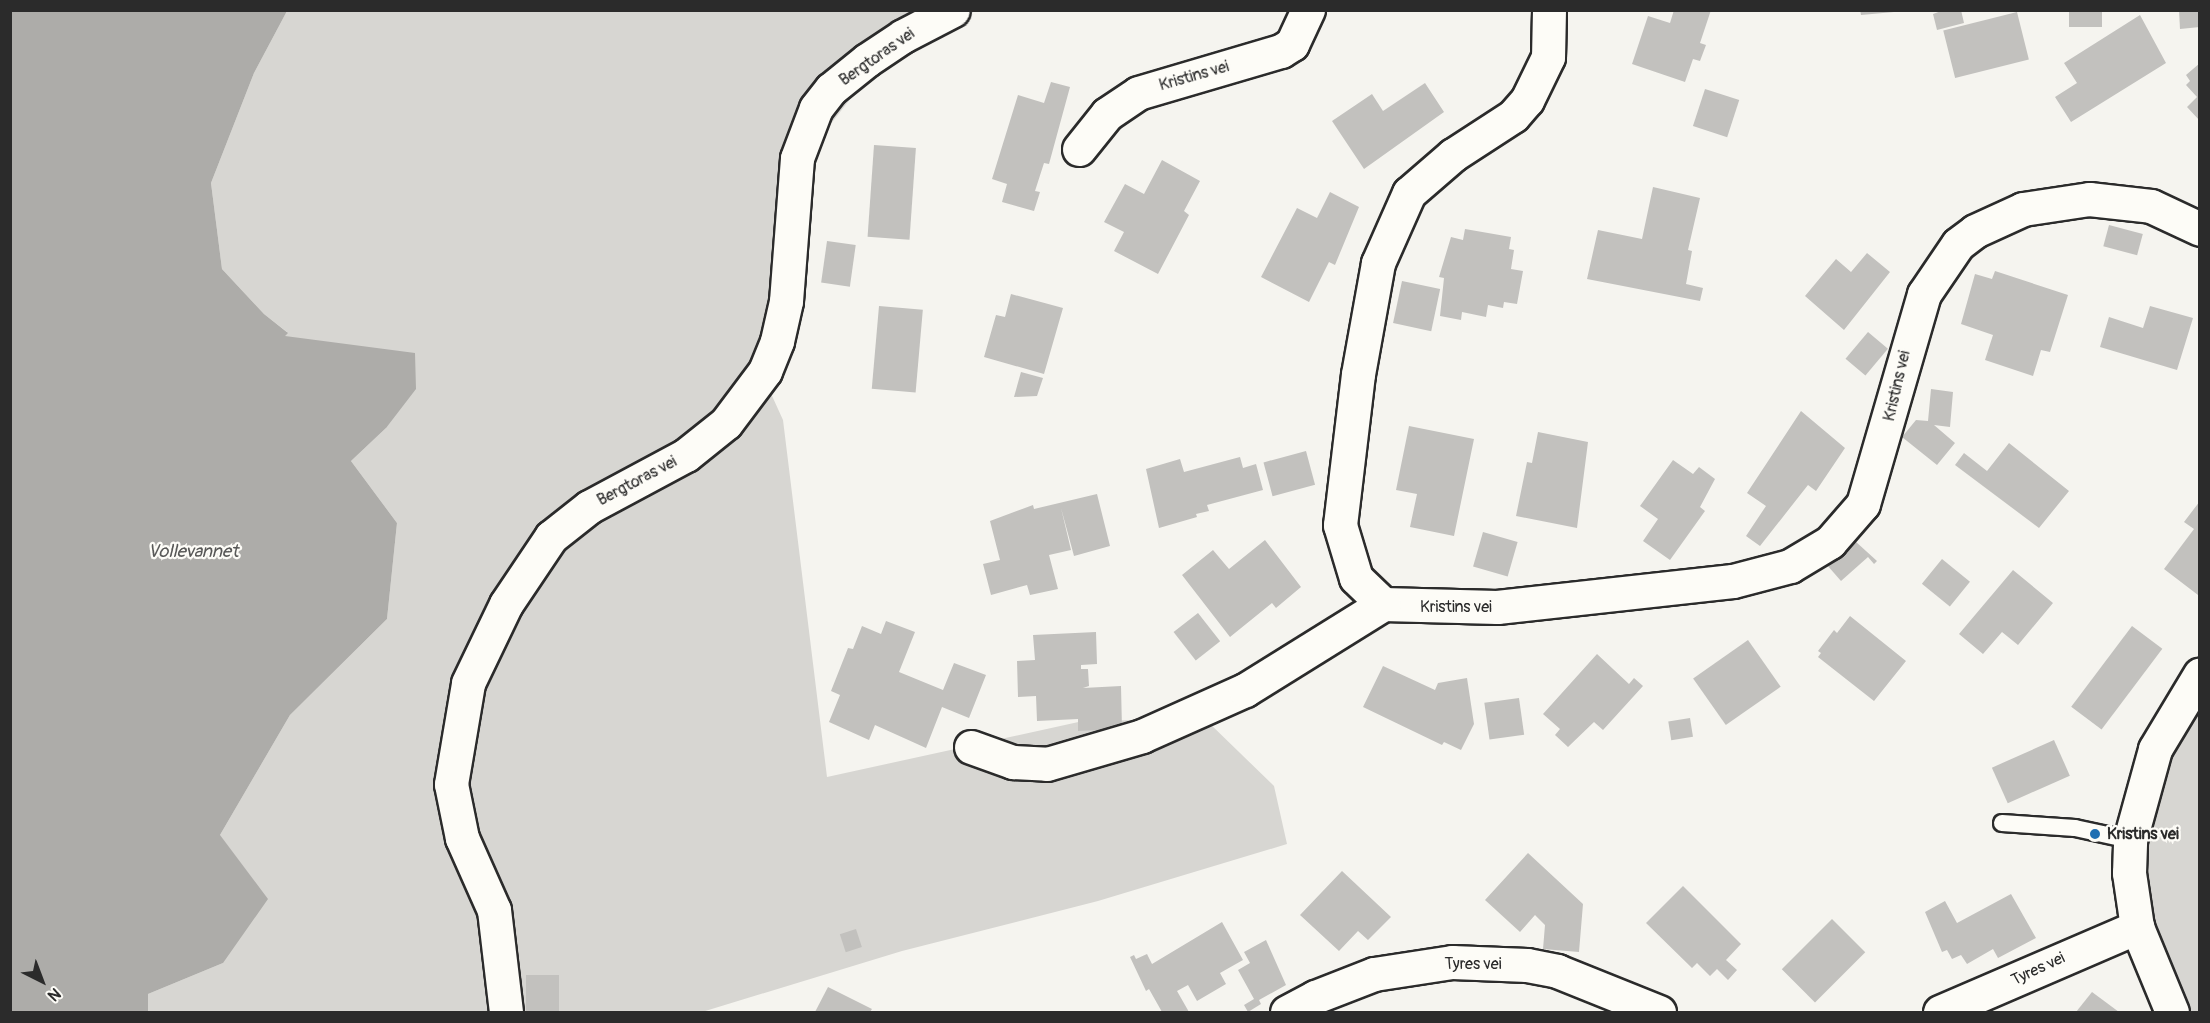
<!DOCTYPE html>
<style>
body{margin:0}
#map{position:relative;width:2210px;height:1023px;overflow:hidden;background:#f5f4ef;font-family:Pangolin,sans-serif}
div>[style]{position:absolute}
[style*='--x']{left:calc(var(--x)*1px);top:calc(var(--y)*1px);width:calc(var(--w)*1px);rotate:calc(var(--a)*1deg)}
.green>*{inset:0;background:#d7d6d2}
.water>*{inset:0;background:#adaca9}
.building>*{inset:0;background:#c2c1be;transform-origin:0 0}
.roads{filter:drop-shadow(2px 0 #2b2b2b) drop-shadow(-2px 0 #2b2b2b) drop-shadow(0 2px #2b2b2b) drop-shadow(0 -2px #2b2b2b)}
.service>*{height:16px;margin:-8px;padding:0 8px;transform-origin:8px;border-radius:8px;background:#fdfcf7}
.minor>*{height:33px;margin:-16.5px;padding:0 16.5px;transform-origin:16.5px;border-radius:16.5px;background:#fdfcf7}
.tertiary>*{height:33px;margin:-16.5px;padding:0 16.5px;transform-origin:16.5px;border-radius:16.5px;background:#fdfcf7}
.dots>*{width:16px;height:16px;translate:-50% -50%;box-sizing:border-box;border:3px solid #fdfcf7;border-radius:50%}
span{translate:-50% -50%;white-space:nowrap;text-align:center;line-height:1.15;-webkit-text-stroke:4.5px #fdfcf7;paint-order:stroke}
.street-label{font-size:16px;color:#2b2b2b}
.poi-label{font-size:16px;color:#2b2b2b;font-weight:700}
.left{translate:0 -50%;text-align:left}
.water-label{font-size:18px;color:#585857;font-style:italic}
.frame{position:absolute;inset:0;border:12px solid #2b2b2b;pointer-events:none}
.north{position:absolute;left:12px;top:951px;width:60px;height:60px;-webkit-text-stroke:4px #fdfcf7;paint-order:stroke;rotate:138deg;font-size:16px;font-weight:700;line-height:24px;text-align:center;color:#2b2b2b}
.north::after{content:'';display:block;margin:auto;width:21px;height:27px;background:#2b2b2b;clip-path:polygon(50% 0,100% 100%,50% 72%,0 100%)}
</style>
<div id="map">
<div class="green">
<div style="clip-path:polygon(287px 11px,930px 11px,882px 58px,788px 179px,763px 376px,783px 420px,827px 777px,1083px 721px,1205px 719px,1274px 786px,1287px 844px,1098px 901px,902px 951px,702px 1012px,148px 1012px,148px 994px,223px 963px,220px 835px,290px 715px,387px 619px,397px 523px,351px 461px,386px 428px,284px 336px,287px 332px,264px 314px,222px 269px,211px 183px,254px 73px)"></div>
<div style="clip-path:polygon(2199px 686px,2199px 1012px,2181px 1012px,2119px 818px)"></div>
</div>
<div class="water">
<div style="clip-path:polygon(10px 11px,287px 11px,254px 73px,211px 183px,222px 269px,264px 314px,288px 333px,285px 336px,415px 353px,416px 389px,386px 428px,351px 461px,397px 523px,387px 619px,290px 715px,220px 835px,268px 899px,223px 963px,148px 994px,148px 1012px,11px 1012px)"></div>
</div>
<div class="building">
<div style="clip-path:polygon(1674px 10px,1711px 10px,1700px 43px,1706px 45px,1700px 61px,1693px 59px,1685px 82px,1632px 64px,1648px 16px,1670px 23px)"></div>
<div style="clip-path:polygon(1860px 10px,1894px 10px,1894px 12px,1861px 15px)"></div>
<div style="clip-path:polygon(1944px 10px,1961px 10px,1964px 23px,1937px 30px,1933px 14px)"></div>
<div style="left:2069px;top:10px;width:33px;height:17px"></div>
<div style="clip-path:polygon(2179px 10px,2200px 10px,2200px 27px,2180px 29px)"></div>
<div style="left:2017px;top:12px;width:49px;height:76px;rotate:76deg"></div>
<div style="clip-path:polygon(2140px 15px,2166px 63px,2071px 122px,2055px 97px,2077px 83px,2064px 63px)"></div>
<div style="clip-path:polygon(2200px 63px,2200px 121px,2187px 107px,2197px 97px,2186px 85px,2190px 81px,2186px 75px)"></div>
<div style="clip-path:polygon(1051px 82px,1070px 87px,1049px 164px,1044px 163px,1035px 191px,1040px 192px,1034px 211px,1002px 202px,1007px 184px,992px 179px,1018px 95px,1044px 103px)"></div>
<div style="clip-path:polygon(1425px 83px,1444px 112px,1364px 169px,1332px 121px,1372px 94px,1383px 111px)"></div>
<div style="left:1705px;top:89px;width:36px;height:39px;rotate:18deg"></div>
<div style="left:874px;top:145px;width:42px;height:92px;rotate:4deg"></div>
<div style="clip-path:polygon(1162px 160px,1200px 181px,1184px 211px,1189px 215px,1158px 274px,1114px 251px,1124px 232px,1104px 222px,1125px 184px,1144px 194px)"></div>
<div style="clip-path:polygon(1653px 187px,1700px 198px,1688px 250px,1692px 251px,1686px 284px,1703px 288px,1700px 301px,1587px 279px,1598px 230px,1642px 239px)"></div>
<div style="clip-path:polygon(1330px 192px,1359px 207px,1335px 265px,1329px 262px,1309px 302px,1261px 277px,1297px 208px,1317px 218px)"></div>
<div style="left:2109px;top:225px;width:35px;height:22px;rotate:15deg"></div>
<div style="clip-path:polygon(1465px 229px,1511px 237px,1509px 249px,1514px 250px,1511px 269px,1523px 271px,1517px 304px,1504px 302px,1503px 308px,1488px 305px,1486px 317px,1462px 312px,1461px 320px,1440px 316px,1444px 278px,1439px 277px,1451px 237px,1463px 240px)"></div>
<div style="left:827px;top:241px;width:29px;height:42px;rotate:8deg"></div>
<div style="clip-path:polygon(1867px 253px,1890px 272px,1844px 330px,1805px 296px,1836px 259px,1851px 272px)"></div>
<div style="clip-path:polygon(1995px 271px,2068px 295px,2050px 352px,2041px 350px,2033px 376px,1985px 360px,1993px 335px,1961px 324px,1975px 274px,1992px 279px)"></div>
<div style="left:1402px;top:281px;width:39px;height:43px;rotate:12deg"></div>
<div style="clip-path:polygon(1011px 294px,1063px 308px,1044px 374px,984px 357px,996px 315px,1005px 317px)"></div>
<div style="left:879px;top:306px;width:44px;height:83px;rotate:5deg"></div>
<div style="clip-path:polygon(2150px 306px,2193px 318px,2177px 370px,2100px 347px,2109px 317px,2143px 328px)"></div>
<div style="left:1868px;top:332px;width:26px;height:35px;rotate:40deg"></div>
<div style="clip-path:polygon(1021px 372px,1043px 378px,1037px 396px,1014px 397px)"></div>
<div style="clip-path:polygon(1931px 389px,1953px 392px,1950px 427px,1934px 425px,1955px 443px,1937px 465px,1902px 437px,1916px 420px,1928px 421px)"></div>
<div style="clip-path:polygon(1801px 411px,1845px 448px,1816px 491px,1808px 485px,1760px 546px,1746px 536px,1766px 506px,1747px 493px)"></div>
<div style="clip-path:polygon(1409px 426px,1474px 439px,1454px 536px,1410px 527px,1417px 494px,1396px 490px)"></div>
<div style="clip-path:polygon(1538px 432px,1588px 442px,1577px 528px,1516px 516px,1527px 462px,1532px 463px)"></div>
<div style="clip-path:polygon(2009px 443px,2069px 491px,2039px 528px,1955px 465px,1964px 453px,1987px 471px)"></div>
<div style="left:1306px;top:451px;width:35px;height:44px;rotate:75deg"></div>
<div style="clip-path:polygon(1240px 457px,1243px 468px,1256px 464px,1263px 490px,1207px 505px,1209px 511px,1196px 514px,1197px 517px,1159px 528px,1146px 469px,1180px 459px,1184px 472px)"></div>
<div style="clip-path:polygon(1673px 460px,1693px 474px,1699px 467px,1715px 479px,1700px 507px,1705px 511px,1670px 560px,1643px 541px,1658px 519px,1640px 506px)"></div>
<div style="clip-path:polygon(1097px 494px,1110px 546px,1074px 556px,1061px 508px,1071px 550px,1049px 555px,1058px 589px,1030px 595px,1027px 585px,991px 595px,983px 564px,1000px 560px,990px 521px,1033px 505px,1034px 509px)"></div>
<div style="clip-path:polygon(2200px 501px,2200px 593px,2198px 595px,2164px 569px,2194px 529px,2184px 522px)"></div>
<div style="left:1483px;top:532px;width:36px;height:36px;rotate:16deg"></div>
<div style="clip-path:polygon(1265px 540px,1301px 587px,1276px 608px,1272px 603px,1230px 637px,1182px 575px,1213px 550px,1229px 569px)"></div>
<div style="clip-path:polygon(1855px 541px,1877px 561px,1874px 564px,1868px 557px,1841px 581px,1827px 565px)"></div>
<div style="left:1942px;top:559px;width:36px;height:32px;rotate:39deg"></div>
<div style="clip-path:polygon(2013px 570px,2053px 603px,2018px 645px,2002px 632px,1983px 654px,1959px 634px)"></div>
<div style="left:1198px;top:613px;width:36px;height:31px;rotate:52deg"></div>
<div style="clip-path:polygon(1850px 616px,1906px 661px,1874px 701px,1818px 657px,1821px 653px,1818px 651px,1834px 630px,1837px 633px)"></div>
<div style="clip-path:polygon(886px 621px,915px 632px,899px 672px,943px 690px,954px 663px,986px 675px,969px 718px,942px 707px,926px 748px,875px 725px,869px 740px,829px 722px,840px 695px,831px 691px,848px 648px,853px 649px,862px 626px,881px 634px)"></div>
<div style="left:2132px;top:626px;width:38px;height:101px;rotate:37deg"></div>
<div style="clip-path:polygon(1096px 632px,1097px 664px,1081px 665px,1081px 669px,1088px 669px,1089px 686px,1083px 688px,1121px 686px,1122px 729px,1078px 731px,1078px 719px,1037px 721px,1036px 696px,1018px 697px,1017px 661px,1035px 660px,1033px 635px)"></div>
<div style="left:1748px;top:640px;width:57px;height:67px;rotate:55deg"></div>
<div style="clip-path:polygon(1597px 654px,1629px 684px,1634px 678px,1643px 686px,1603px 730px,1594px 722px,1568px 747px,1555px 735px,1560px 729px,1543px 714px)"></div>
<div style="clip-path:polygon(1383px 666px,1435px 690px,1438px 683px,1467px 678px,1474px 724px,1461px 750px,1444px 742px,1442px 745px,1363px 707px)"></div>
<div style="left:1519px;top:698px;width:37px;height:35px;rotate:82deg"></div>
<div style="left:1690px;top:718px;width:19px;height:22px;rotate:81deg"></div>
<div style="left:2054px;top:740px;width:39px;height:68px;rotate:66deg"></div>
<div style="clip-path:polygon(1528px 853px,1583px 904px,1579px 952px,1543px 949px,1545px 925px,1535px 915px,1520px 932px,1485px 900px)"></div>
<div style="clip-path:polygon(1342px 871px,1391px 917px,1368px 940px,1358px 931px,1339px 951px,1300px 915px)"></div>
<div style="clip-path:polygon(1683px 886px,1741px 944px,1726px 960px,1737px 970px,1728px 980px,1717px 969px,1710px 976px,1697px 963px,1692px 968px,1646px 923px)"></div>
<div style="clip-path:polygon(2011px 894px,2036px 938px,1998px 958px,1993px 949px,1967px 964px,1961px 955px,1952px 959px,1947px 950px,1942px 952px,1925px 912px,1945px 901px,1957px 923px)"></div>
<div style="left:1832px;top:919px;width:47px;height:71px;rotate:45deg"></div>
<div style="clip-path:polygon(1222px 922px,1243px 960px,1220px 973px,1226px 984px,1197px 1001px,1188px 985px,1177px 991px,1189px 1012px,1162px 1012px,1149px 989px,1146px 991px,1130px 957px,1134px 955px,1136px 959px,1147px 954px,1152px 964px)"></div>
<div style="left:856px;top:929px;width:19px;height:17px;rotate:72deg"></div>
<div style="clip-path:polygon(1266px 940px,1286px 985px,1259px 1000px,1261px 1004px,1248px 1012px,1244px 1005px,1254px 999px,1238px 970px,1250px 963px,1244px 952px)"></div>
<div style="left:526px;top:975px;width:33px;height:37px"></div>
<div style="clip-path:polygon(828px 987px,872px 1009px,870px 1012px,815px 1012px)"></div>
<div style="clip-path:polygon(2092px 992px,2119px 1012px,2076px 1012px)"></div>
</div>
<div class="roads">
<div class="service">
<div style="--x:2002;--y:823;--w:73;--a:3.9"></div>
<div style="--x:2075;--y:828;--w:56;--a:12.3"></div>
</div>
<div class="minor">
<div style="--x:1549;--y:10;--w:47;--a:91.2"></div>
<div style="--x:1548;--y:57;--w:48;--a:116"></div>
<div style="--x:1527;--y:100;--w:21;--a:131"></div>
<div style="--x:1513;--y:116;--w:72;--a:147"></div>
<div style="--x:1453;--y:155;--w:58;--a:139.2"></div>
<div style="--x:1409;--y:193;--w:77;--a:113.9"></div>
<div style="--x:1378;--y:263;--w:113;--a:100.2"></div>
<div style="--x:1358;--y:374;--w:152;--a:96.8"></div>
<div style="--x:1340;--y:525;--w:55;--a:73.2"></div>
<div style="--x:1356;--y:578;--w:37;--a:44"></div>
<div style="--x:1383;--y:604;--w:114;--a:1.5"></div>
<div style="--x:1497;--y:607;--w:237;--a:-6.3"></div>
<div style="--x:1733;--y:581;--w:59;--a:-14.7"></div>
<div style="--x:1790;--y:566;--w:47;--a:-31"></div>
<div style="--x:1830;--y:542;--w:50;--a:-49"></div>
<div style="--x:1863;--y:504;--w:219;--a:-73.8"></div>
<div style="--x:1924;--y:294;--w:60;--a:-55.8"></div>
<div style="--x:1958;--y:244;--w:21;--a:-37"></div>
<div style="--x:1975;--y:231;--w:53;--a:-24.6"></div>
<div style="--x:2023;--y:209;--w:67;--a:-8.6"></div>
<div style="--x:2089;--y:199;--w:62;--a:6.4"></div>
<div style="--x:2151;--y:206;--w:54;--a:25.1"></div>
<div style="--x:1079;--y:149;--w:45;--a:-51.3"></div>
<div style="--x:1107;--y:114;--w:37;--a:-34"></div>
<div style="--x:1138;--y:93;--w:149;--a:-16.4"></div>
<div style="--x:1281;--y:51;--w:13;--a:-32"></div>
<div style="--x:1292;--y:44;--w:38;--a:-65"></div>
<div style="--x:971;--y:747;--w:45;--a:19.7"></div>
<div style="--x:1013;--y:762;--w:34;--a:3"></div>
<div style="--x:1047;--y:764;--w:99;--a:-16.4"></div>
<div style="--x:1142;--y:736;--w:113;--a:-24.1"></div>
<div style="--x:1245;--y:690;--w:163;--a:-31.9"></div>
<div style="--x:506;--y:1012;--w:103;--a:-96.7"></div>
<div style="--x:494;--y:910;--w:79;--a:-114"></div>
<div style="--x:462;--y:838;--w:55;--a:-101.5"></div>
<div style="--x:451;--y:784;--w:102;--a:-80.4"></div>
<div style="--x:468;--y:683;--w:88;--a:-64.3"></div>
<div style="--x:506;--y:604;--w:81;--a:-56.1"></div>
<div style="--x:551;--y:537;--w:48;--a:-38.3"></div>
<div style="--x:589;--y:507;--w:110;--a:-28.2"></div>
<div style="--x:686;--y:455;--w:51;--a:-38.7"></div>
<div style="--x:726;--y:423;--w:65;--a:-53.1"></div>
<div style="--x:765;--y:371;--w:32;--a:-68"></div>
<div style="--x:777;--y:341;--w:41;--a:-77.3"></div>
<div style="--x:786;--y:301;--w:143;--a:-85.6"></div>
<div style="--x:797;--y:158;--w:53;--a:-69.2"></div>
<div style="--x:816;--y:108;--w:24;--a:-52"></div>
<div style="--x:831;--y:89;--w:46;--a:-38.9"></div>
<div style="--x:867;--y:60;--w:43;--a:-33.7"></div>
<div style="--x:903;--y:36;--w:56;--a:-27.5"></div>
<div style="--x:1287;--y:1012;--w:32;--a:-28"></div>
<div style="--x:1315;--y:997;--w:63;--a:-21.3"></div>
<div style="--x:1374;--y:974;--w:79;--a:-8.7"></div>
<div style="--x:1452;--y:962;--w:75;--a:2.3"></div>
<div style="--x:1527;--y:965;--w:31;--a:11"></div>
<div style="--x:1557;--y:971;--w:110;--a:21.9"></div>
<div style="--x:1940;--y:1012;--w:215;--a:-23.3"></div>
</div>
<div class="tertiary">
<div style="--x:2172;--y:1012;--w:92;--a:-112.4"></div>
<div style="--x:2137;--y:927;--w:55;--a:-98.4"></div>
<div style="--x:2129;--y:873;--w:33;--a:-88"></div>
<div style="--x:2130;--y:840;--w:94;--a:-74.6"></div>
<div style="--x:2155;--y:749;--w:87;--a:-59"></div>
</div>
</div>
<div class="dots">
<div style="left:2095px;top:834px;background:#1f6fb2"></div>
</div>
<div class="street-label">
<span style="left:877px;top:57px;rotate:-35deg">Bergtoras vei</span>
<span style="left:1194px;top:76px;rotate:-16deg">Kristins vei</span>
<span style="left:1897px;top:386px;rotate:-77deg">Kristins vei</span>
<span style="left:637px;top:481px;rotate:-28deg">Bergtoras vei</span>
<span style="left:1456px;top:607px">Kristins vei</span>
<span style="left:1473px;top:964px">Tyres vei</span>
<span style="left:2038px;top:969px;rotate:-25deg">Tyres vei</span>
</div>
<div class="poi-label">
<span class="left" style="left:2107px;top:834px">Kristins vei</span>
</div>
<div class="water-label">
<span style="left:193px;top:552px">Vollevannet</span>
</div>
<div class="frame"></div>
<div class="north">N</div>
</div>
